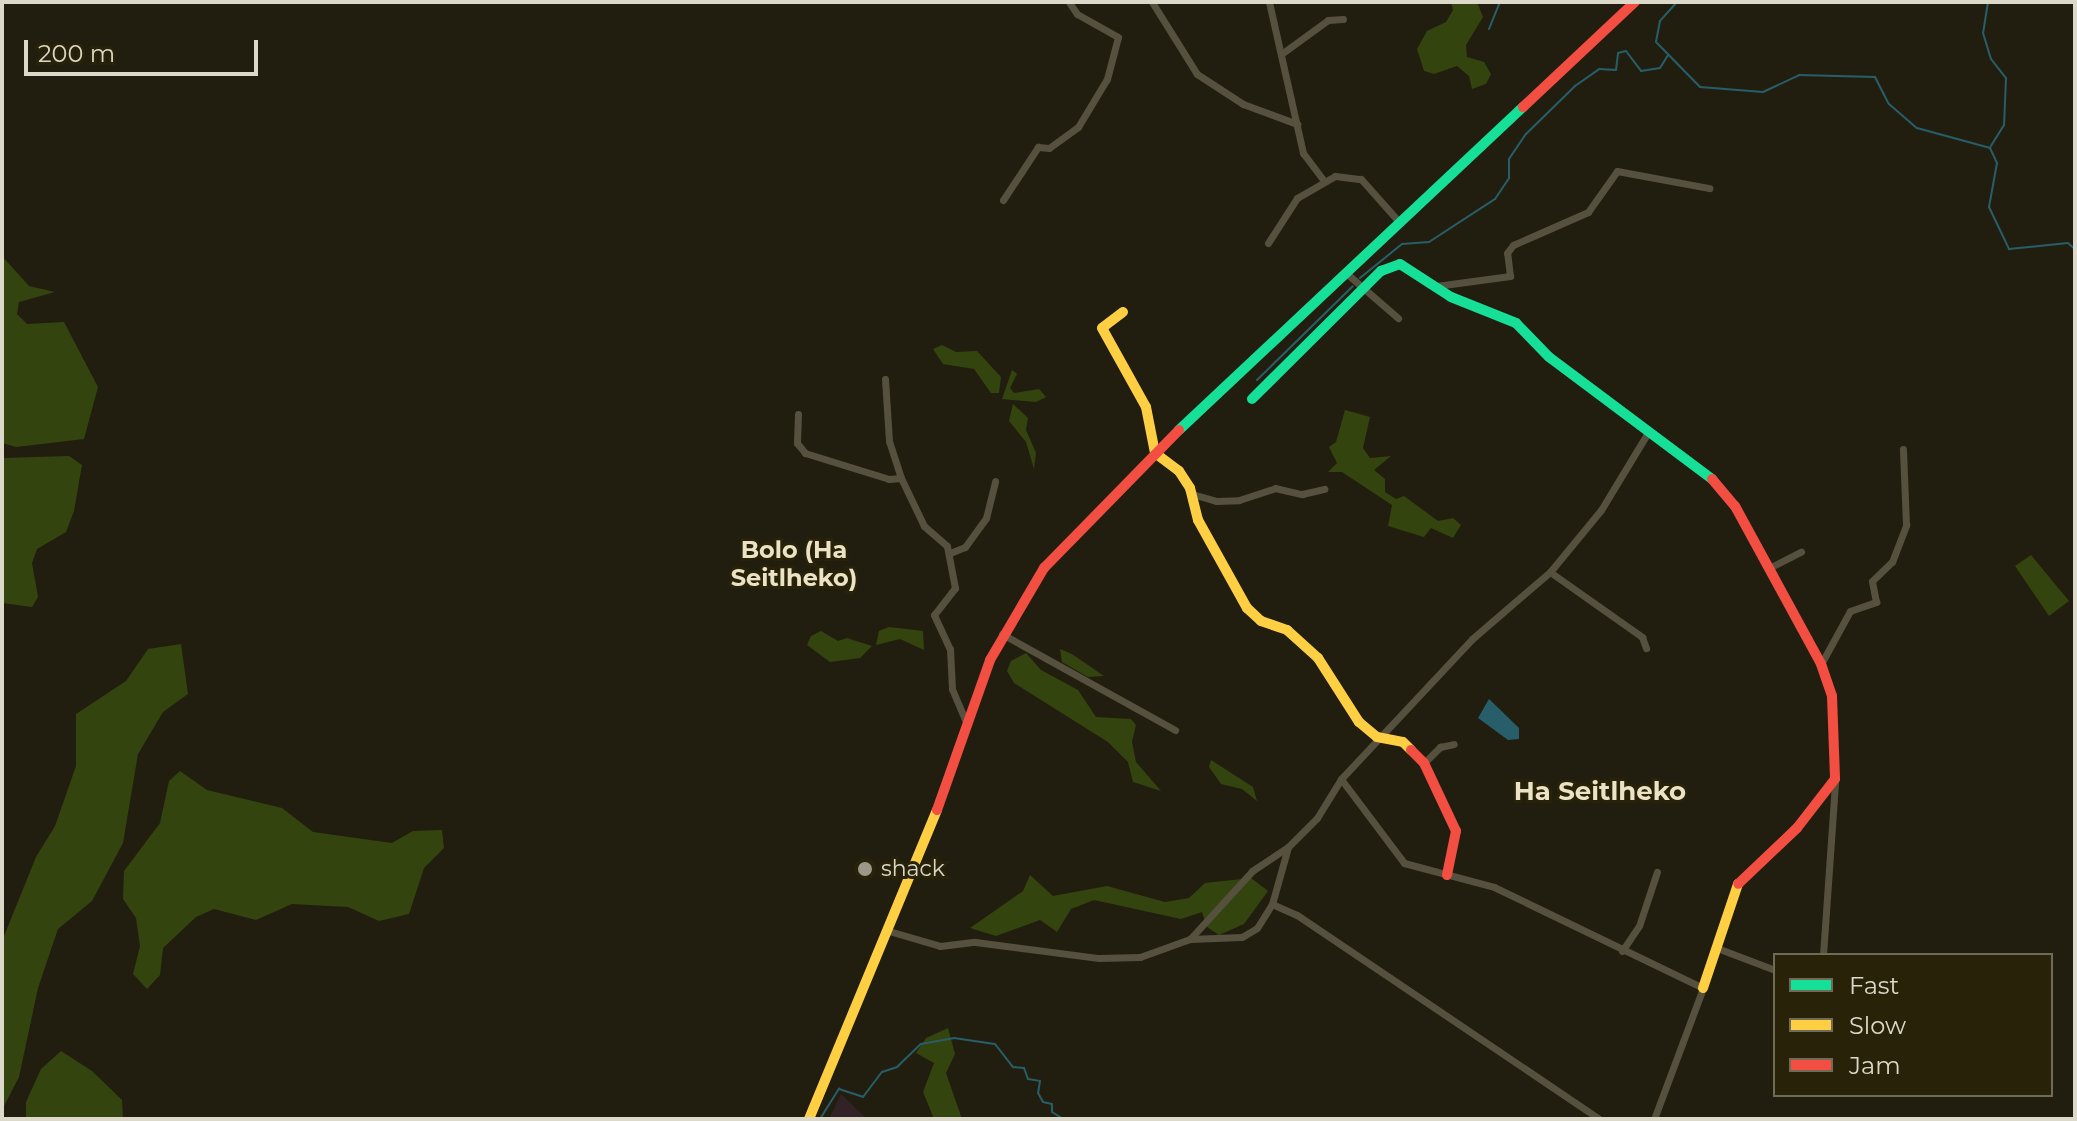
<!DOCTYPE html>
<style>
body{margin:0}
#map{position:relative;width:2077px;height:1121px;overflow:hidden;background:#211e10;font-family:Montserrat,sans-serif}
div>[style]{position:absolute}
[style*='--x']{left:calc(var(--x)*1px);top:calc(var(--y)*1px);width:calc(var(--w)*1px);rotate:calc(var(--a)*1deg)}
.education>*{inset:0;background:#332225}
.green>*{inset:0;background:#33440e}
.water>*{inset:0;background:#275e69}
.stream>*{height:2px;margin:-1px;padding:0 1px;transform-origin:1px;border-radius:1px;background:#275e69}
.street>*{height:7px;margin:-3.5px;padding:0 3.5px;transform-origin:3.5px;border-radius:3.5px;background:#56503e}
.fast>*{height:10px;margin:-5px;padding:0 5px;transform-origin:5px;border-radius:5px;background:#16e098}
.slow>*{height:10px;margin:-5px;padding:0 5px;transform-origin:5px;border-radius:5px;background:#ffcf43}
.jam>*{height:10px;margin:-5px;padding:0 5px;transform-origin:5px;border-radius:5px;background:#f24e42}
.dots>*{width:22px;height:22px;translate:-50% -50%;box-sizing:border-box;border:4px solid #282209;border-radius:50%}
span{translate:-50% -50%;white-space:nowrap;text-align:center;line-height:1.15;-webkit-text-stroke:6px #282209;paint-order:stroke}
.poi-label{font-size:22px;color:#ddd9ca}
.left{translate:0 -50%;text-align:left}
.neighbourhood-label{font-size:24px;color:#ece3c6;font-weight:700}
.quarter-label{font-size:26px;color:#ece3c6;font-weight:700}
.frame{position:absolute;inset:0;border:4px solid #ddd9ca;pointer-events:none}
.legend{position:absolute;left:1773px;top:953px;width:280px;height:144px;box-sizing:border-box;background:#282209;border:2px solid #706b56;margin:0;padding:10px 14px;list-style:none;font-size:24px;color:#ddd9ca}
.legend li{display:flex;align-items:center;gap:16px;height:40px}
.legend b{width:40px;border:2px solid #706b56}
.scale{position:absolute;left:24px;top:40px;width:234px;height:36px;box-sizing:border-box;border:4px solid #ddd9ca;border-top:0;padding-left:10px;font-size:24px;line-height:28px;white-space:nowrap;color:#ddd9ca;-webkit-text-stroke:6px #282209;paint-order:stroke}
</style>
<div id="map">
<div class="education">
<div style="clip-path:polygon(841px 1094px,867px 1119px,829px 1119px)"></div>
</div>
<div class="green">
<div style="clip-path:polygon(1451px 2px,1477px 2px,1483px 17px,1466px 45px,1467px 57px,1484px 62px,1491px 74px,1486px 84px,1472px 89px,1469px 76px,1457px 66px,1434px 74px,1424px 71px,1417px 49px,1427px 31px,1446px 22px,1453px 10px)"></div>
<div style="clip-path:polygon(2px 256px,29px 286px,55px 292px,19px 302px,17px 314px,27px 324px,64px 322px,98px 387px,84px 439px,16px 447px,2px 443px)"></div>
<div style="clip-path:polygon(942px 345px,956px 352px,977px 351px,1001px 377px,999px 393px,991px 393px,974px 369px,943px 364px,933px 349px)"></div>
<div style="clip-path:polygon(1012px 370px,1017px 374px,1010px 388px,1014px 393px,1039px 389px,1046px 397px,1036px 402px,1002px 399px)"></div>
<div style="clip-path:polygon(1013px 404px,1028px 418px,1026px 430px,1036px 453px,1034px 469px,1026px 442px,1009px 421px)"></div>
<div style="clip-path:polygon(1345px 410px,1370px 417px,1363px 448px,1370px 458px,1391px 456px,1374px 470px,1385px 479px,1385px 492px,1396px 499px,1404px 496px,1438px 521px,1453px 518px,1461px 525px,1453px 538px,1431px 528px,1424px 537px,1388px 526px,1392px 505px,1342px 472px,1328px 472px,1337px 463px,1329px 447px,1336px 442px)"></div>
<div style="clip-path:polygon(69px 456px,82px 465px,74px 511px,66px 532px,37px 549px,32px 563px,38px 597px,32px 607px,2px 603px,2px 458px)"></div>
<div style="clip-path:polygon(2031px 555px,2069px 601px,2049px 616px,2015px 566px)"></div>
<div style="clip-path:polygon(889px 627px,923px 631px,924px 650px,900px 639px,876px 645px,879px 631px)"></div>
<div style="clip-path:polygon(821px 631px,838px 641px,847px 638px,872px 646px,860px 658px,830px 662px,807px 645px,811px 636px)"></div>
<div style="clip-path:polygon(181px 644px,188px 694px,163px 712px,138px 754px,123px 843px,92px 901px,58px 929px,38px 988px,19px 1077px,2px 1110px,2px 941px,36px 857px,55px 826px,76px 766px,76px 714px,126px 681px,148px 649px)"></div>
<div style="clip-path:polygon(1060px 649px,1072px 654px,1104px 676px,1088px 677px,1062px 662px)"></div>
<div style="clip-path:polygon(1026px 653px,1041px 670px,1078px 690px,1096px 717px,1131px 719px,1136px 725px,1132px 742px,1136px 762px,1161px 791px,1133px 782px,1128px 762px,1108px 742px,1014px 683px,1007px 671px,1011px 661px)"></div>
<div style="clip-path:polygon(1211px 760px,1253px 787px,1257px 801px,1242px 789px,1221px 784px,1209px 767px)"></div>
<div style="clip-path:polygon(180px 771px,207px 790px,282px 808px,313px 832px,392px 843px,413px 831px,442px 830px,444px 848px,424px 868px,409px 914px,379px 921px,348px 907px,292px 904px,256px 920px,214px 909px,196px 917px,163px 948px,160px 975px,147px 989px,133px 974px,140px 946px,136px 918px,123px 899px,124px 871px,160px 823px,169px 781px)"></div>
<div style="clip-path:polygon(1030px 875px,1053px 896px,1107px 886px,1165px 902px,1189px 898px,1205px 883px,1251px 878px,1268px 891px,1244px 924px,1219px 935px,1207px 927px,1202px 912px,1181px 919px,1094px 900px,1071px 909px,1057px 932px,1040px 920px,996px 936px,970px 928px,1023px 891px)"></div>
<div style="clip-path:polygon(948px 1028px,955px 1054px,946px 1073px,962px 1119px,934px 1119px,923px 1092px,934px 1063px,916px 1053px,926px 1038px)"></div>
<div style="clip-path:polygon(61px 1051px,92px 1071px,122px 1100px,123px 1119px,26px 1119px,26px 1102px,41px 1069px)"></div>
</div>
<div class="water">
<div style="clip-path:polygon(1489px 699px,1519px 728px,1519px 739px,1508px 740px,1478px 718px)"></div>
</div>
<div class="stream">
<div style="--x:1677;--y:2;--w:25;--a:132"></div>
<div style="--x:1660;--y:21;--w:21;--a:101"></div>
<div style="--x:1656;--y:42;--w:63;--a:45.6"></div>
<div style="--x:1700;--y:87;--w:63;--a:4.5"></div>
<div style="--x:1763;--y:92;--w:40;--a:-25"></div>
<div style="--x:1799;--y:75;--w:76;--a:1.5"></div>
<div style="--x:1875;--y:77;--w:30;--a:63"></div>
<div style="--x:1889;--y:104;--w:37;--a:41"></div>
<div style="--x:1917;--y:128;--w:76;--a:15.3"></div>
<div style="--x:1990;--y:148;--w:17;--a:65"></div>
<div style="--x:1997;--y:163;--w:45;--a:100.3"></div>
<div style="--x:1989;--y:207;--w:47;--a:64.5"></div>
<div style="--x:2009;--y:249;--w:59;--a:-5.8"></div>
<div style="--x:2068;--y:243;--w:9;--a:41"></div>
<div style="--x:1988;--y:2;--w:31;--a:99"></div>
<div style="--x:1983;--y:33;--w:27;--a:73"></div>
<div style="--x:1991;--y:59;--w:24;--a:52"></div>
<div style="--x:2006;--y:78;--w:47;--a:92.4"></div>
<div style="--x:2004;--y:125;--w:25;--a:122"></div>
<div style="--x:1489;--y:29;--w:29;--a:-68"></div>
<div style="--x:1360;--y:278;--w:54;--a:-39"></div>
<div style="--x:1402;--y:244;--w:27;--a:-4"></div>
<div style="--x:1429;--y:242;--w:79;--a:-33.1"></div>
<div style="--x:1495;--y:199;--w:25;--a:-56"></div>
<div style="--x:1509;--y:178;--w:19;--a:-90"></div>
<div style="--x:1509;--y:159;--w:30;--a:-56"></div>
<div style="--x:1526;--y:134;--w:69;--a:-44.4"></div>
<div style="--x:1575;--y:86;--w:29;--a:-35"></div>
<div style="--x:1599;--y:69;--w:17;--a:3"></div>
<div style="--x:1616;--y:70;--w:17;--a:-83"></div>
<div style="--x:1618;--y:53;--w:8;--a:-14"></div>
<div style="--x:1626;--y:51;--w:25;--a:53"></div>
<div style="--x:1641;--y:71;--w:19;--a:-9"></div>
<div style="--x:1660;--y:68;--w:15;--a:-58"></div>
<div style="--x:1257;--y:380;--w:134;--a:-44.4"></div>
<div style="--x:820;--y:1119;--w:36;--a:-58"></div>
<div style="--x:839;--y:1089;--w:25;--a:18"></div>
<div style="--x:863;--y:1097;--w:31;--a:-53"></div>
<div style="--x:882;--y:1072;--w:16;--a:-18"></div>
<div style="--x:897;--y:1067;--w:33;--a:-44"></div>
<div style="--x:921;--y:1044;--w:34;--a:-10"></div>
<div style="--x:954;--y:1038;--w:41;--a:8.3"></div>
<div style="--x:995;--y:1044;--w:29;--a:52"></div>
<div style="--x:1013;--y:1067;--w:11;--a:5"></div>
<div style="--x:1024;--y:1068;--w:12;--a:70"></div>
<div style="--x:1028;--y:1079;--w:12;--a:9"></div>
<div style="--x:1040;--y:1081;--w:12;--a:99"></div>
<div style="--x:1038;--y:1093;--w:10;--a:61"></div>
<div style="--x:1043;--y:1102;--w:9;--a:13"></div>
<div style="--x:1052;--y:1104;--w:8;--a:90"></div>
<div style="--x:1052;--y:1112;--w:13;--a:32"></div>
</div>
<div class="street">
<div style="--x:1152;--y:2;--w:85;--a:58"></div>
<div style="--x:1197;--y:74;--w:55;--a:33.1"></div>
<div style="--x:1243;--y:104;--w:58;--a:20.3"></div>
<div style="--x:1269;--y:2;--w:155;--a:77.3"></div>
<div style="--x:1303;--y:153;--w:36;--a:53"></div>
<div style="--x:1284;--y:52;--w:54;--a:-36"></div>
<div style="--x:1328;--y:20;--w:15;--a:-4"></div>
<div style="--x:1003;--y:200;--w:64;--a:-56.6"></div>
<div style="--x:1038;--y:147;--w:11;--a:5"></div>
<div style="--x:1049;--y:148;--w:36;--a:-36"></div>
<div style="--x:1078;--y:127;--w:56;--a:-58.9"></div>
<div style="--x:1107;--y:79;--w:43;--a:-75.3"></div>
<div style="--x:1118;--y:37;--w:47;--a:-150.7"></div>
<div style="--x:1077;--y:14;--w:14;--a:-124"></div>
<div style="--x:1268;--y:243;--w:54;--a:-57.2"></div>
<div style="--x:1297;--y:198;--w:44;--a:-30.1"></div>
<div style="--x:1335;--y:176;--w:26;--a:7"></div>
<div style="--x:1361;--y:179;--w:59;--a:48.4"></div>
<div style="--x:1346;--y:273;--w:69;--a:40.9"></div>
<div style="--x:1436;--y:286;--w:75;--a:-7.7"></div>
<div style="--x:1510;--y:276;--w:23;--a:-97"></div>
<div style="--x:1507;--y:253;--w:10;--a:-53"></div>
<div style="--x:1513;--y:245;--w:82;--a:-23.7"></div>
<div style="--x:1588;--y:212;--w:50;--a:-54.7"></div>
<div style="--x:1617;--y:171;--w:94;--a:10.5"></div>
<div style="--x:885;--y:379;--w:62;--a:86.3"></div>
<div style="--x:889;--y:441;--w:39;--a:72"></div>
<div style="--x:798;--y:414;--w:29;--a:92"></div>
<div style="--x:797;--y:443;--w:13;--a:51"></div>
<div style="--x:805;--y:453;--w:88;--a:17.2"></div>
<div style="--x:889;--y:479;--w:12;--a:-5"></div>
<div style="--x:901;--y:478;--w:53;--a:64.4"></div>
<div style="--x:924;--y:526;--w:30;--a:41"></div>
<div style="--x:947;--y:546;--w:43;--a:79.2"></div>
<div style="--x:955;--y:588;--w:34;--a:128"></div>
<div style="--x:934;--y:615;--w:38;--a:65"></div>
<div style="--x:950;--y:649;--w:40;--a:87.1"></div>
<div style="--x:952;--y:689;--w:39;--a:67"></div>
<div style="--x:1192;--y:494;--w:25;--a:16"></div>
<div style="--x:1216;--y:501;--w:23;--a:-2"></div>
<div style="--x:1239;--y:500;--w:38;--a:-18"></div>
<div style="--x:1275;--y:488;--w:28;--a:13"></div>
<div style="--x:1302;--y:494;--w:23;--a:-13"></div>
<div style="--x:950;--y:553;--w:16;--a:-22"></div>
<div style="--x:965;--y:547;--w:36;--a:-54"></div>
<div style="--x:986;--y:518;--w:38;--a:-76"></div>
<div style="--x:1769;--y:568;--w:36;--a:-27"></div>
<div style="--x:1550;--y:572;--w:113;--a:35.2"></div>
<div style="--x:1642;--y:637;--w:12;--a:70"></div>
<div style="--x:1002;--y:634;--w:198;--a:29"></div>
<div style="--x:1821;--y:664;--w:60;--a:-61.3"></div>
<div style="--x:1850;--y:611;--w:28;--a:-19"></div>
<div style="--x:1876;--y:602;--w:21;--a:-101"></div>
<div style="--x:1872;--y:581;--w:28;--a:-44"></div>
<div style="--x:1892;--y:562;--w:40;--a:-69"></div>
<div style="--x:1906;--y:525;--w:76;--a:-92.3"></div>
<div style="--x:1424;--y:763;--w:23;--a:-45"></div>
<div style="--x:1440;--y:747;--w:14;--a:-12"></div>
<div style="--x:1341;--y:779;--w:105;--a:53.1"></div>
<div style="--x:1404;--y:863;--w:93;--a:14.9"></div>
<div style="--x:1494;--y:887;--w:232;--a:25.8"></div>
<div style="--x:1703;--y:988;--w:140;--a:110.5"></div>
<div style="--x:1272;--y:904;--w:59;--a:-74.3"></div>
<div style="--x:1288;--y:847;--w:41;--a:-45"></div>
<div style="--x:1317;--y:818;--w:46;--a:-58.4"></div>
<div style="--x:1341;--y:779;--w:192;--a:-46.9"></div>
<div style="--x:1472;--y:639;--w:103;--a:-40.7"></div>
<div style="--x:1550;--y:572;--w:80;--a:-50.6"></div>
<div style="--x:1601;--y:510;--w:89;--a:-58.8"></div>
<div style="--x:889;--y:931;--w:53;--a:16.4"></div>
<div style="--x:940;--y:946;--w:35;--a:-7"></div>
<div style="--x:975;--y:942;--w:125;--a:7.4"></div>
<div style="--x:1099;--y:958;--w:41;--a:-1.4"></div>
<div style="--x:1140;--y:957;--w:53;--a:-19.8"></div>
<div style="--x:1190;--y:939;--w:92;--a:-47.6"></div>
<div style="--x:1252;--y:871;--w:43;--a:-33.7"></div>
<div style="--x:1190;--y:939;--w:52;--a:-2.2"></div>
<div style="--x:1242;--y:937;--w:17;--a:-31"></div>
<div style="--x:1257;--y:928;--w:28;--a:-58"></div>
<div style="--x:1272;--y:904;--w:27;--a:24"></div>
<div style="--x:1297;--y:915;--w:364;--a:34"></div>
<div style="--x:1717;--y:948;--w:62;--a:20.8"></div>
<div style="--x:1622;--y:951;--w:30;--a:-56"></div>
<div style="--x:1639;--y:926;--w:57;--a:-71.6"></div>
<div style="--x:1823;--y:955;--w:173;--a:-86"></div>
</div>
<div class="fast">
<div style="--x:1252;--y:399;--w:182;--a:-44.8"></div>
<div style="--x:1381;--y:271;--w:20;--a:-20"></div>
<div style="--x:1400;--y:264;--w:61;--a:32.9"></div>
<div style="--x:1451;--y:297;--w:70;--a:21.8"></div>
<div style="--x:1516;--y:323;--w:47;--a:45.9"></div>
<div style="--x:1549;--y:357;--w:204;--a:36.8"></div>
<div style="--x:1179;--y:430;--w:472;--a:-43.2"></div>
</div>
<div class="slow">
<div style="--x:1123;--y:312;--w:26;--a:143"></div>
<div style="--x:1102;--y:328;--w:90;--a:60.9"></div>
<div style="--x:1146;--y:407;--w:47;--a:78.9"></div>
<div style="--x:1155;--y:453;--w:30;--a:37"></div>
<div style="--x:1179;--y:471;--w:20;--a:57"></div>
<div style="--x:1190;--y:488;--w:33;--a:76"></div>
<div style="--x:1198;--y:520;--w:101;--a:60.9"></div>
<div style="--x:1247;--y:608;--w:19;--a:43"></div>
<div style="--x:1261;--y:621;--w:28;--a:19"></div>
<div style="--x:1287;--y:630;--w:42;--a:42.1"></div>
<div style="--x:1318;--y:658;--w:76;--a:57.4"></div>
<div style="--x:1359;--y:722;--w:23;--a:40"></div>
<div style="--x:1377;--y:737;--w:26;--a:11"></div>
<div style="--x:1403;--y:742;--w:11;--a:45"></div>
<div style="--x:1703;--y:988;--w:110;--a:-71.4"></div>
<div style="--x:809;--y:1119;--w:334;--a:-67.5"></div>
</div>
<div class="jam">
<div style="--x:1523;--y:107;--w:154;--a:-43.2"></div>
<div style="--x:1712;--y:479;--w:35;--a:50"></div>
<div style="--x:1735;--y:506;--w:180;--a:61.4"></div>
<div style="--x:1821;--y:664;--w:34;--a:71"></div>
<div style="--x:1832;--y:696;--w:83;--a:87.9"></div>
<div style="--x:1835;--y:779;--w:62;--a:127.8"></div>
<div style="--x:1797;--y:828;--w:81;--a:136.5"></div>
<div style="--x:1411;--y:750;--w:18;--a:45"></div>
<div style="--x:1424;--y:763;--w:75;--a:64.8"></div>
<div style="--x:1456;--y:831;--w:45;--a:101.6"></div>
<div style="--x:937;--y:810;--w:159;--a:-70.5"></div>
<div style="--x:990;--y:660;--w:107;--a:-59.6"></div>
<div style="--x:1044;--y:568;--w:193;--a:-45.6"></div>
</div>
<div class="dots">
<div style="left:865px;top:869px;background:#9b9889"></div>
</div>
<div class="poi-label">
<span class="left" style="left:881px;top:869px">shack</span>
</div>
<div class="neighbourhood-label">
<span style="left:794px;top:564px">Bolo (Ha<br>Seitlheko)</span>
</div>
<div class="quarter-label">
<span style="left:1600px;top:792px">Ha Seitlheko</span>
</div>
<div class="frame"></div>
<ul class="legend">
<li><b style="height:10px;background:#16e098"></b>Fast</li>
<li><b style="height:10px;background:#ffcf43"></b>Slow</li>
<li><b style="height:10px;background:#f24e42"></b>Jam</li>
</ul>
<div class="scale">200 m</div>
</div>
